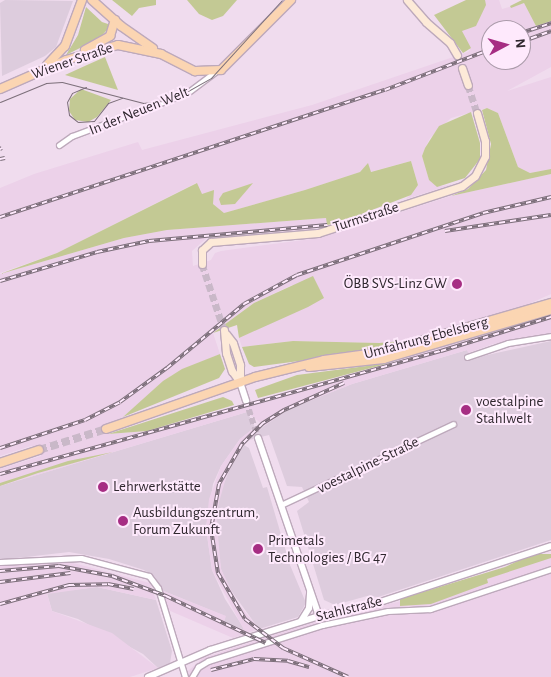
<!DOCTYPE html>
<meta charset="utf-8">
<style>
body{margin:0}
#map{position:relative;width:551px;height:677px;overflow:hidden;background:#f0dcee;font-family:"Alegreya Sans",sans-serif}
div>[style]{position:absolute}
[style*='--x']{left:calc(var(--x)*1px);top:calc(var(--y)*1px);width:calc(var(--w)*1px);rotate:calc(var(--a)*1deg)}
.commercial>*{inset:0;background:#dcd}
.built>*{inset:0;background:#ecd1e9}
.green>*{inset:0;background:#c3c994}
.tertiary-tunnel>*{height:6px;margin-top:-3px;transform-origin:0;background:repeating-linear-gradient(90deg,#c9b8c8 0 6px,transparent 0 9px)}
.secondary-tunnel>*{height:7px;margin-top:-3.5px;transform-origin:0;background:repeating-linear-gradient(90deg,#c9b8c8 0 7px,transparent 0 10.5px)}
.primary-tunnel>*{height:8px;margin-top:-4px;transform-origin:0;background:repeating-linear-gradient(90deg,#c9b8c8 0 8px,transparent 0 12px)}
.roads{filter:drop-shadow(1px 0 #bda9bb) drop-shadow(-1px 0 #bda9bb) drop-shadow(0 1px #bda9bb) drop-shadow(0 -1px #bda9bb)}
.minor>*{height:5px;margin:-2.5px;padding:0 2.5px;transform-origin:2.5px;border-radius:2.5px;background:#fff}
.tertiary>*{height:6px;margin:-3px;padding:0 3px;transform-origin:3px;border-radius:3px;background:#fff}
.secondary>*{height:7px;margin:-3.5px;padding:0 3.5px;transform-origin:3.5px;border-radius:3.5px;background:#fdead8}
.primary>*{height:8px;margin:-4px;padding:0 4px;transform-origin:4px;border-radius:4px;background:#fbd5b2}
.tram>*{height:1px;margin:-0.5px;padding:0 0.5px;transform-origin:0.5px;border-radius:0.5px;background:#7c6f7a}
.rail>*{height:4px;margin-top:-2px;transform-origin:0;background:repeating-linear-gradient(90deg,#fee9fc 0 5.5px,#7c6f7a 0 11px);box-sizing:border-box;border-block:1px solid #7c6f7a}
.dots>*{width:14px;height:14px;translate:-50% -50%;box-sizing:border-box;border:2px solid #fee9fc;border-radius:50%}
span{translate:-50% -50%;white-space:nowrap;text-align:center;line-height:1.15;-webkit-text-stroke:4px #fee9fc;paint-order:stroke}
.street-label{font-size:15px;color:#2f272e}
.poi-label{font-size:15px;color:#2f272e}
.right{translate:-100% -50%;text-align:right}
.left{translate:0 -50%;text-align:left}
.north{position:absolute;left:481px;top:20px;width:50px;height:50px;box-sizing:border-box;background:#fee9fc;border:1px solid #ab9baa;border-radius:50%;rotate:84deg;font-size:14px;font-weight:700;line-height:20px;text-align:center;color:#2f272e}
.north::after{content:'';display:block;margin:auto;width:18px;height:22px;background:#a62d83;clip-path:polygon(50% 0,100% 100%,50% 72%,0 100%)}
</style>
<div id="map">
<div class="commercial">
<div style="clip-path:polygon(5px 0,73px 1px,56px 47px,45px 56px,2px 76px,0 3px)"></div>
<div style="clip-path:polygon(551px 341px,551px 540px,378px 597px,367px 596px,335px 605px,324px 600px,297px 511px,309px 502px,302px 487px,287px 486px,269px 435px,249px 440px,264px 426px,289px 409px,352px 384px,467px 350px,474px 358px)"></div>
<div style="clip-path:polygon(247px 412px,255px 427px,240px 439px,221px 466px,213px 484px,206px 528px,212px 570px,225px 599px,245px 630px,224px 622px,225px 616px,161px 590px,155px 577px,144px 570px,109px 559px,69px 552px,0 560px,0 486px)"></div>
<div style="clip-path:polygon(244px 445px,249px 448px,263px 488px,267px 487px,290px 565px,306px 603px,298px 617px,259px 629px,227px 585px,221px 569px,215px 530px,220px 493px,233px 461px)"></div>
<div style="clip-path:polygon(97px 587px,156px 600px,172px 651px,170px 663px,158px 668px,143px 654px,78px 619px,52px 611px,47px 593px)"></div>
</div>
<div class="built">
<div style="clip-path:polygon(evenodd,485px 0,499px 0,502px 9px,524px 3px,536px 26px,551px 21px,551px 67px,507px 91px,551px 77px,551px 169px,530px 173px,518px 167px,498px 113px,487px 108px,451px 118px,430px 138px,425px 148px,422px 156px,429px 180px,442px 186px,454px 184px,406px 199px,418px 185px,411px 161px,370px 172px,368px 164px,360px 172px,305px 190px,224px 213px,213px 204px,212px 194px,201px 195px,196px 183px,57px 253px,0 273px,0 188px,34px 174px,138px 142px,142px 150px,312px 105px,468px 52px,470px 50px,462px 31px,485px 0,491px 30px,521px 30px,521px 60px,491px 60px,491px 30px)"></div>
<div style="clip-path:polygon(551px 174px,551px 294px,524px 306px,413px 340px,379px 343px,293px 341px,242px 347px,239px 338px,323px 298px,318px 288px,292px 285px,254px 303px,213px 333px,220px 354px,172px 375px,123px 417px,105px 425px,108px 434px,147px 431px,390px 363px,551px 313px,551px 333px,493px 344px,468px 353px,467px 350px,352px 384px,289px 409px,264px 426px,247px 412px,0 486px,0 469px,41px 456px,37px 446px,31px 446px,0 456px,0 274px,124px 238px,167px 230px,326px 218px,327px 225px,306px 230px,209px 236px,192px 251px,193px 266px,211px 260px,215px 253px,221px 251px,319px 238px,451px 196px)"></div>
<div style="clip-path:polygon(255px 427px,258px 430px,244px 445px,227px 474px,216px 513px,221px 569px,237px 602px,259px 629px,233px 638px,168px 610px,161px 590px,226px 616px,224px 622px,244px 630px,212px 570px,206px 528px,209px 499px,221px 466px,240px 439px)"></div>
<div style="clip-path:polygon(551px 557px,551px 677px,181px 677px,203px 658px,230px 649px,321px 620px,431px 594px)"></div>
<div style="clip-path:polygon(62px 560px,150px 583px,156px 600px,97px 587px,47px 594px,52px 611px,112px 633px,158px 668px,130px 677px,0 677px,0 565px)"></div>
</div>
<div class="green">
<div style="clip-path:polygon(112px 0,156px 0,156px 5px,139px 8px,132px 16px)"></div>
<div style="clip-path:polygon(187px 0,237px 0,223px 16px,212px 20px,199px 14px)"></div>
<div style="clip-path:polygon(466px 0,485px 0,486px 5px,476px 26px,462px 31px,471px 48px,463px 53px,434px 15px)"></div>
<div style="clip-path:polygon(522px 0,551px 0,551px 21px,536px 26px,524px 3px,511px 8px,510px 6px)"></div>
<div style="clip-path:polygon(86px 7px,102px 22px,111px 25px,100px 38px,66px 55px,78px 35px)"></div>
<div style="clip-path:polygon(105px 57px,118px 90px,65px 75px,87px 65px)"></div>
<div style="clip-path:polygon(81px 89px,111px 100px,97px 117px,88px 122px,75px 120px,69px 111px,70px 99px)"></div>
<div style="clip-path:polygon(487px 108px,498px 113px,518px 167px,530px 173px,551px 169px,551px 174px,451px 196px,468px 189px,486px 170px,491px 144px,482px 110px)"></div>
<div style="clip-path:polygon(471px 112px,480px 143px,480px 159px,465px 178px,437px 187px,429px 180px,422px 156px,425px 148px,439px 126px)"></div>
<div style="clip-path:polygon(411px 161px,418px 185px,411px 195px,338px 223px,327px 225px,326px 218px,167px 230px,124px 238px,0 274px,57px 253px,197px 183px,202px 194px,214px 190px,213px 204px,224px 213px,305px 190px,360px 172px,368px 163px,371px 172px)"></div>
<div style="clip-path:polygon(253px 183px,235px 204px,221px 205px,219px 199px,223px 193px)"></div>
<div style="clip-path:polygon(313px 276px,324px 298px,308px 307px,239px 338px,237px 325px,213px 333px,254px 303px)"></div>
<div style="clip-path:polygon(413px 340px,359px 353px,254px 367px,249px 364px,242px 347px,293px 341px,379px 343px)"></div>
<div style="clip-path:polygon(220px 354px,225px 369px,219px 378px,123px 417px,163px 381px,182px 369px)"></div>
<div style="clip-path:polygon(390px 363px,258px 398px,255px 390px,297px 375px)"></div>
<div style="clip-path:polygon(223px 397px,232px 401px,234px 405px,147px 431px,108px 434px)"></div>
<div style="clip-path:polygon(113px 452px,38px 473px,0 486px,0 483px,68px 461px)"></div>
<div style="clip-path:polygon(533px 554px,551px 554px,551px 558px,487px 579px,488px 583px,431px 604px,400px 606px,400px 599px,505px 567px)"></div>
</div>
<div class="tertiary-tunnel">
<div style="--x:246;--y:401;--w:39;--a:72"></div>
</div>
<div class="secondary-tunnel">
<div style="--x:457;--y:55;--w:14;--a:69"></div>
<div style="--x:468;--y:85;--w:29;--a:72"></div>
<div style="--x:202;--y:264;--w:70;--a:71.6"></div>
</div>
<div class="primary-tunnel">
<div style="--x:39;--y:450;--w:70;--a:-17.4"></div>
</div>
<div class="roads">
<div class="minor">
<div style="--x:59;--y:145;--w:16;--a:-35"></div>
<div style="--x:72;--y:136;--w:123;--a:-20.5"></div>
<div style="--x:187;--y:93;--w:35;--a:-37"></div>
<div style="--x:467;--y:357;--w:43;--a:-18.9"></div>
<div style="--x:508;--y:343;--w:44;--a:-9.2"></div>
<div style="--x:283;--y:504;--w:188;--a:-25.2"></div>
<div style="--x:0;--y:562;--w:81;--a:-2.8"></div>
<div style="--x:81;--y:558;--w:70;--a:14.8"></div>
<div style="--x:149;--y:576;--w:15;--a:53"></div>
<div style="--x:158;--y:588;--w:93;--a:73.1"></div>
<div style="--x:192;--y:677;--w:12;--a:-59"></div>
<div style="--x:198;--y:667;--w:12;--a:-31"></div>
<div style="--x:208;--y:661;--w:120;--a:-17.5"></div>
<div style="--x:322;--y:625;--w:67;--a:-12"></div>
<div style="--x:388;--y:611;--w:42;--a:-2.7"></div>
<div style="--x:430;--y:609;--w:127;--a:-18.3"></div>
</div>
<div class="tertiary">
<div style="--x:240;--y:382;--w:20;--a:72"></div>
<div style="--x:258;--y:438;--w:188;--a:71.1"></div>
<div style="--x:301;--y:621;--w:15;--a:-58"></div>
<div style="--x:309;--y:608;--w:16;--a:-86"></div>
<div style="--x:148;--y:677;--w:68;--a:-23.5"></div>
<div style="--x:210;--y:650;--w:114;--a:-17.3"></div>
<div style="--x:319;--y:616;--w:56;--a:-12.3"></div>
<div style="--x:374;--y:604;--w:186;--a:-18.1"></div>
</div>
<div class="secondary">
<div style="--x:407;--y:0;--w:29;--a:49"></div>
<div style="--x:426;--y:22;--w:32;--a:41"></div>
<div style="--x:450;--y:43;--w:14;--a:60"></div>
<div style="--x:462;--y:68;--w:18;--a:71"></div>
<div style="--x:202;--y:264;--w:14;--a:-90"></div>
<div style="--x:202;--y:250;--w:12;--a:-42"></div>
<div style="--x:211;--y:242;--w:107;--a:-4.8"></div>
<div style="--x:318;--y:233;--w:151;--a:-18.1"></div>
<div style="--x:462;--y:186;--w:16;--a:-38"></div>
<div style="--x:475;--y:176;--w:22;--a:-63"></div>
<div style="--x:485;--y:156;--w:15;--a:-90"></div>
<div style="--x:485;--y:141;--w:29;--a:-106"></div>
<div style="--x:224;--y:330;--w:23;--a:85"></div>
<div style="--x:226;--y:353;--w:19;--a:72"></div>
<div style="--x:232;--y:371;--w:14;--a:54"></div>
<div style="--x:226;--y:334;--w:11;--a:52"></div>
<div style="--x:233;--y:343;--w:23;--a:72"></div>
<div style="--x:240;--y:365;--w:17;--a:90"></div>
</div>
<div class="primary">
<div style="--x:92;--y:0;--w:39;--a:42"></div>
<div style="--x:121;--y:26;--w:39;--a:35"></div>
<div style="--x:85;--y:50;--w:29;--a:-29"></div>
<div style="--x:110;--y:36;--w:17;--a:-73"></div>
<div style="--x:47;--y:65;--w:26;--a:-47"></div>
<div style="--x:65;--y:46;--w:49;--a:-69.7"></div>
<div style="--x:0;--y:89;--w:72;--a:-23.7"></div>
<div style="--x:66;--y:60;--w:54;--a:-16.1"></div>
<div style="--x:118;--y:45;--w:44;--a:11.8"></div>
<div style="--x:161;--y:54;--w:38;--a:27"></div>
<div style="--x:195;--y:71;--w:26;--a:-2"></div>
<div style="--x:221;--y:70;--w:99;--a:-45"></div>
<div style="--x:309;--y:367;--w:75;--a:-6.1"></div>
<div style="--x:384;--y:359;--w:174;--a:-16.4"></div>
<div style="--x:106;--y:429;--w:158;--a:-19.2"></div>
<div style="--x:255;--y:377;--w:71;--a:-13.8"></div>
<div style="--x:324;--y:360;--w:59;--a:-7.9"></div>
<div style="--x:382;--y:352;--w:176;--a:-16.2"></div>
<div style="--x:0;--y:463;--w:41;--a:-18.4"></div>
</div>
</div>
<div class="tram">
<div style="--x:86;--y:87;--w:15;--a:157"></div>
<div style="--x:72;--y:93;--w:10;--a:119"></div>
<div style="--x:67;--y:102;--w:13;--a:81"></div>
<div style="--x:69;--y:115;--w:11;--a:38"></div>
<div style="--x:78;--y:122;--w:16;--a:-4"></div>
<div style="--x:94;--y:121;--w:23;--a:-52"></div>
<div style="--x:108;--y:103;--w:15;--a:-20"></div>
<div style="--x:0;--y:102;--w:50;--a:-22.4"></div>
<div style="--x:46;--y:83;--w:16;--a:-4"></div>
<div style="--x:62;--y:82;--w:84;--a:14.5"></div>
<div style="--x:143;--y:103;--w:29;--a:-6"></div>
<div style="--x:172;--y:100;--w:45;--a:-29.4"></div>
<div style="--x:211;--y:78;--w:105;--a:-47.7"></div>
</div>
<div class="rail">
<div style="--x:521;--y:33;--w:32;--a:-18"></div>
<div style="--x:521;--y:42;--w:32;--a:-20"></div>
<div style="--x:0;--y:149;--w:2;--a:-27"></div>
<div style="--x:0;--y:159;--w:5;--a:-11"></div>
<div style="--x:0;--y:217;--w:405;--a:-18.3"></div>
<div style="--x:385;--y:90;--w:114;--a:-21.1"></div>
<div style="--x:445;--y:231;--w:107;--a:-8.6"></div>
<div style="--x:0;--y:281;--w:101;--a:-16.6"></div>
<div style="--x:97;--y:252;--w:53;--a:-11.9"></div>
<div style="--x:149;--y:241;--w:179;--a:-5.1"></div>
<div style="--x:344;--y:383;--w:66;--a:155.8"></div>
<div style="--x:284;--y:410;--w:25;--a:148"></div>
<div style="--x:263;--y:423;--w:30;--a:135"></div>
<div style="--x:242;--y:444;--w:46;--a:119.9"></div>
<div style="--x:219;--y:484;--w:46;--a:100.1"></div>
<div style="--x:211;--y:529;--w:45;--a:81"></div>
<div style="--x:218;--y:573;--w:53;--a:59.6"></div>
<div style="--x:245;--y:619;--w:48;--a:37.3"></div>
<div style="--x:283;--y:648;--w:71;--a:24"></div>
<div style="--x:0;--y:448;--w:89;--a:-18.2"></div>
<div style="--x:85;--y:420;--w:39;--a:-27"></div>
<div style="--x:120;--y:402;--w:58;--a:-35.9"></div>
<div style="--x:167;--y:368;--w:100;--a:-39.7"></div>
<div style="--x:244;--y:304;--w:60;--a:-28.7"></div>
<div style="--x:297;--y:275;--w:196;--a:-18.4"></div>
<div style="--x:483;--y:213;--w:70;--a:-13.2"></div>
<div style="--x:0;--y:474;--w:458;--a:-15.6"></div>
<div style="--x:441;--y:351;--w:115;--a:-17.2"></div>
<div style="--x:0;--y:571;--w:59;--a:-4.8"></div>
<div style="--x:59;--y:566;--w:54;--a:10.7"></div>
<div style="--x:112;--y:576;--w:58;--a:20.3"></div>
<div style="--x:166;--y:596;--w:110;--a:25.2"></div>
<div style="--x:0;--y:582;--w:71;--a:-7.3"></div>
<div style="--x:0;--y:604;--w:72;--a:-15.4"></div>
<div style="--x:69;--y:585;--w:39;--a:-1"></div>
<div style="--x:108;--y:584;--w:26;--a:11"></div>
<div style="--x:211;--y:670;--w:44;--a:-14.3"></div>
<div style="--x:254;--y:659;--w:34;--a:3"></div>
<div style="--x:288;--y:661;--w:22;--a:16"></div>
</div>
<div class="dots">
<div style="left:457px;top:284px;background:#a62d83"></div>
<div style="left:466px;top:410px;background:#a62d83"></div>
<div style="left:103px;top:487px;background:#a62d83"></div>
<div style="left:123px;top:521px;background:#a62d83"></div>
<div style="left:258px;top:549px;background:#a62d83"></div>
</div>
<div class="street-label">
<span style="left:72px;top:61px;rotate:-19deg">Wiener Straße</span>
<span style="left:139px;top:111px;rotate:-22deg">In der Neuen Welt</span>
<span style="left:366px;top:217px;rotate:-18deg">Turmstraße</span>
<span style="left:426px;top:338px;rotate:-15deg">Umfahrung Ebelsberg</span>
<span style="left:368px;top:465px;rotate:-26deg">voestalpine-Straße</span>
<span style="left:349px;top:609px;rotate:-14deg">Stahlstraße</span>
</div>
<div class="poi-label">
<span class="right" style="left:447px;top:284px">ÖBB SVS-Linz GW</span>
<span class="left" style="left:476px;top:410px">voestalpine<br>Stahlwelt</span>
<span class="left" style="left:113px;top:487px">Lehrwerkstätte</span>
<span class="left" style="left:133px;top:521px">Ausbildungszentrum,<br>Forum Zukunft</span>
<span class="left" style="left:268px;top:549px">Primetals<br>Technologies / BG 47</span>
</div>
<div class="north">N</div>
</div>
